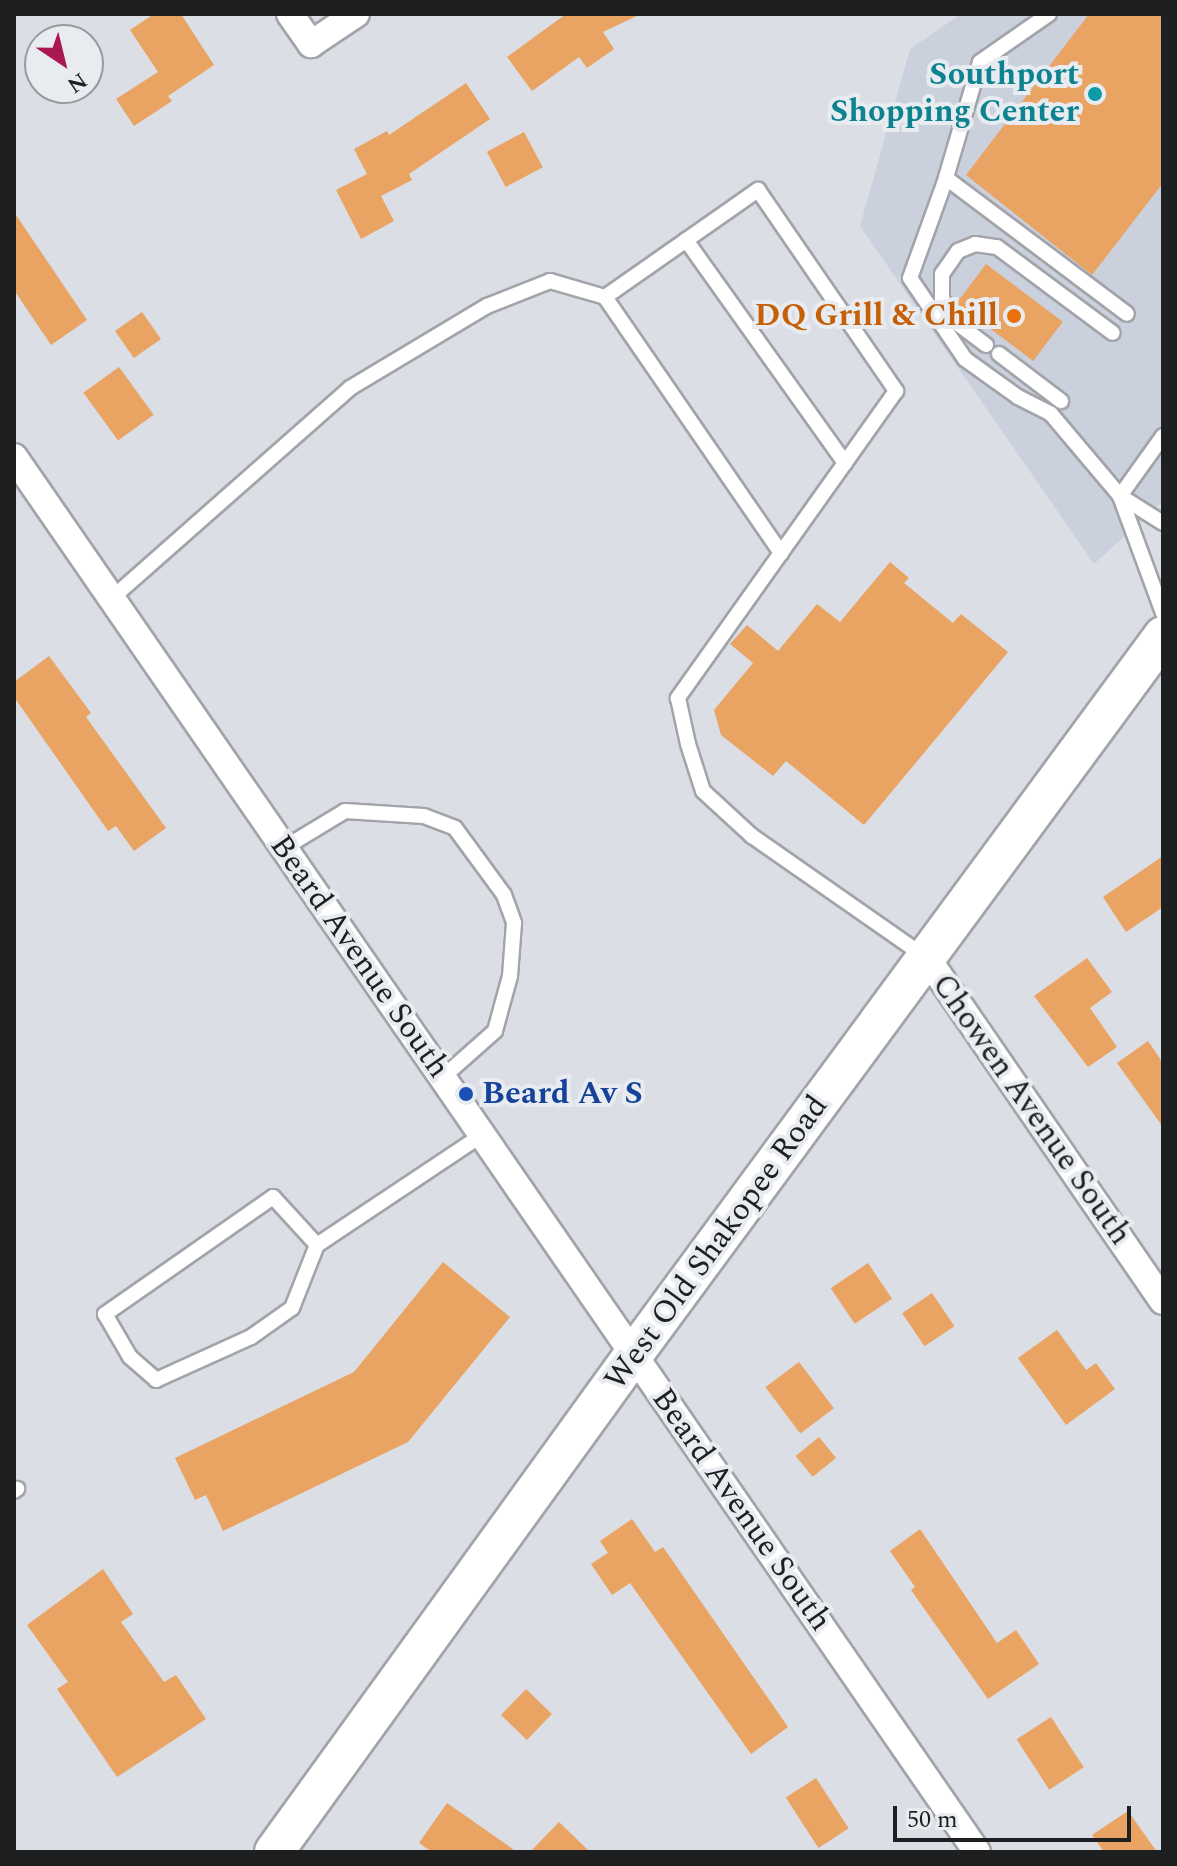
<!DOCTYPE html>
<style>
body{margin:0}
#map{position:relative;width:1177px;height:1866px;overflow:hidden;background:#dbdee4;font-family:Spectral,serif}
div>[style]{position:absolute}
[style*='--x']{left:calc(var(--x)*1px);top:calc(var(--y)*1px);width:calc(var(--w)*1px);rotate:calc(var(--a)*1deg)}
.built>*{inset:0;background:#cad1dd}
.building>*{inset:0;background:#e9a362;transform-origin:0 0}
.roads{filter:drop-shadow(2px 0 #a2a4aa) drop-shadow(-2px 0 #a2a4aa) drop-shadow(0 2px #a2a4aa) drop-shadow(0 -2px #a2a4aa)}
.service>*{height:14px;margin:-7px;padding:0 7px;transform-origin:7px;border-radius:7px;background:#fff}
.minor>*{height:26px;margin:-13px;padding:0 13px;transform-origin:13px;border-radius:13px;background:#fff}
.secondary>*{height:38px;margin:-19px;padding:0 19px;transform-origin:19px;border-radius:19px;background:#fff}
.dots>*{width:22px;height:22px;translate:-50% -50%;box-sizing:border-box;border:4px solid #e8ecf1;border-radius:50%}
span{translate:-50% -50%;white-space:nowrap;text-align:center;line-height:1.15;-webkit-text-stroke:8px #e8ecf1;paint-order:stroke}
.culture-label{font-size:32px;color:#0d838f;font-weight:700}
.right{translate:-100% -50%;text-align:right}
.food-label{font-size:32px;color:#c56008;font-weight:700}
.street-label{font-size:32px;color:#1e1f21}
.transit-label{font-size:32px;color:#164399;font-weight:700}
.left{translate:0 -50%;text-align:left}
.frame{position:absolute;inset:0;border:16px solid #1e1f21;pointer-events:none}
.north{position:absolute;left:24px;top:24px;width:80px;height:80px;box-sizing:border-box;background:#e8ecf1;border:2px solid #979a9e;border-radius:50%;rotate:145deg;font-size:22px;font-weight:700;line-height:32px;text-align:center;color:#1e1f21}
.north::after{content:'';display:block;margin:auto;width:28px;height:36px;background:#a91852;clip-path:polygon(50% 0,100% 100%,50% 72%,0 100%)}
.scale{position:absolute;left:893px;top:1806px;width:238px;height:36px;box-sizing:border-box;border:4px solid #1e1f21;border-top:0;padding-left:10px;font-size:24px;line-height:28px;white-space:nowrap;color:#1e1f21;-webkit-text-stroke:6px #e8ecf1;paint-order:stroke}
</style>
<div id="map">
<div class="built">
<div style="clip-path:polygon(961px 14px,1163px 14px,1163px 501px,1094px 564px,860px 226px,910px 49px)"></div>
</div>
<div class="building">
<div style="clip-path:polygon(154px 14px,181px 14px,214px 65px,168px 96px,172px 101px,134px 126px,116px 99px,158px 72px,130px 30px)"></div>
<div style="clip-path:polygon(566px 14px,641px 14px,603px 32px,614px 49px,587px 68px,579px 57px,532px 91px,507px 57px)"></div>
<div style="clip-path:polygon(1089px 14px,1163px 14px,1163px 183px,1092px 275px,966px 175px)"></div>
<div style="clip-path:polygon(466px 83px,490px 119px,409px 174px,412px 180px,381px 196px,394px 221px,361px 239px,336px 190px,367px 174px,354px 149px,387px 131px,389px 135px)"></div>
<div style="left:524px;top:132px;width:40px;height:42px;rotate:62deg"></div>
<div style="clip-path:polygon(14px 212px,87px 320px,51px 345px,14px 290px)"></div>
<div style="left:986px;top:264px;width:96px;height:49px;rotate:37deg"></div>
<div style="left:142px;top:312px;width:33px;height:33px;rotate:55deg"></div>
<div style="left:119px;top:367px;width:59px;height:44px;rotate:54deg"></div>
<div style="clip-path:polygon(890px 562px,909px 578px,904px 583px,953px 623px,961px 614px,1008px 652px,864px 825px,786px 761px,773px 776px,721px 735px,714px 710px,753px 663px,730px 644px,747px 625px,778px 651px,817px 604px,840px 622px)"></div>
<div style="clip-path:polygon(49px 656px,91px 713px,86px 717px,166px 828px,134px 851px,116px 826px,108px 831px,14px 697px,14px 682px)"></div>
<div style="clip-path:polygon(1163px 856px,1163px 907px,1126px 932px,1103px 897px)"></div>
<div style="clip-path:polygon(1087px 958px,1112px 992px,1090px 1008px,1117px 1047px,1088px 1067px,1034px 996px)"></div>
<div style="clip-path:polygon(1148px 1041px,1163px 1063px,1163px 1127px,1117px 1063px)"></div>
<div style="clip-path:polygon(443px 1262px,510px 1317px,408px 1442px,223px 1531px,206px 1495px,195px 1500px,175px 1458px,354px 1372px)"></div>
<div style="left:868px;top:1263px;width:43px;height:45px;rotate:56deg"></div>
<div style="left:932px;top:1293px;width:40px;height:36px;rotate:56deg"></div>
<div style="clip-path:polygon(1057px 1330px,1086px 1370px,1096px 1363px,1115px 1389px,1066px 1425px,1018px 1358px)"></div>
<div style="left:799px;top:1362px;width:58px;height:42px;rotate:53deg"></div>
<div style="left:819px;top:1437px;width:27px;height:30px;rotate:51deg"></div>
<div style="clip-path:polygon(632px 1519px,655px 1552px,663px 1547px,788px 1727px,751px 1754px,630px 1583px,612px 1595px,591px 1564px,608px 1553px,600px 1541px)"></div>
<div style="clip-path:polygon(920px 1529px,997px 1643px,1016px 1630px,1039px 1664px,988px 1699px,911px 1590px,915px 1587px,890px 1551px)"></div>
<div style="clip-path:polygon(103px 1569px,133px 1614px,121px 1622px,164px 1682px,176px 1675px,206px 1719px,117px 1777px,57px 1689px,68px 1682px,27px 1625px)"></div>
<div style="left:526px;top:1689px;width:36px;height:36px;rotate:44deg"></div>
<div style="left:1051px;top:1717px;width:60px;height:41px;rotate:57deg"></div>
<div style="left:816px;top:1778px;width:60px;height:36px;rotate:57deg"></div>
<div style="clip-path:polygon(447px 1803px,517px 1852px,432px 1852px,419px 1843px)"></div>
<div style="clip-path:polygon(1128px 1811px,1157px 1852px,1104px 1852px,1092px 1835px)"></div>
<div style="clip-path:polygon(559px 1822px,590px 1852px,530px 1852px)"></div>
</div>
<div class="roads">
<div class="service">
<div style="--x:1049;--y:14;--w:84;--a:145.2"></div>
<div style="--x:980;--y:62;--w:127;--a:106.4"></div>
<div style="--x:944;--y:184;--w:100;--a:109.9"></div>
<div style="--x:910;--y:278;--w:98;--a:55.8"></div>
<div style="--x:965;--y:359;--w:65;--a:35.6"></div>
<div style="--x:1018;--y:397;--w:37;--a:27"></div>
<div style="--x:1051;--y:414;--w:107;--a:49.9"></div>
<div style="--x:1120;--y:496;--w:51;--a:32.1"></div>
<div style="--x:946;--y:178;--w:226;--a:36.9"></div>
<div style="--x:686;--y:240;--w:274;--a:54.5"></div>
<div style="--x:605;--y:297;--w:311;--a:55.5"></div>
<div style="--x:986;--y:345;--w:39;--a:-143"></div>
<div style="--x:955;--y:322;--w:26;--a:-119"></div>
<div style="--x:942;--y:299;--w:25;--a:-90"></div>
<div style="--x:942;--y:274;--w:28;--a:-55"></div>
<div style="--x:958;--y:251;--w:18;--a:-22"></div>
<div style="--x:975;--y:244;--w:22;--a:8"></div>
<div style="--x:997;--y:247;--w:144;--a:36.6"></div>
<div style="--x:999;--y:354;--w:78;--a:37.2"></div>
<div style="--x:1120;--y:496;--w:125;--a:69.8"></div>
<div style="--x:1120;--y:496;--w:74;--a:-54.4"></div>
<div style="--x:112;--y:598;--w:317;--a:-41.4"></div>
<div style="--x:350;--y:388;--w:160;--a:-30.9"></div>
<div style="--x:487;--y:306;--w:68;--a:-21.6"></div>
<div style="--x:550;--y:281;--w:57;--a:16.2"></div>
<div style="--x:605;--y:297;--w:187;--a:-35"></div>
<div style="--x:758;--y:190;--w:244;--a:55.5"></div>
<div style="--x:896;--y:391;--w:377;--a:125.4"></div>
<div style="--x:678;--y:698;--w:47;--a:77.7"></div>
<div style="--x:688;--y:744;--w:49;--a:72.3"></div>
<div style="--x:703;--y:791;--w:67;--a:42.6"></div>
<div style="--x:752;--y:836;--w:213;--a:34.9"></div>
<div style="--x:284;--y:848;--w:71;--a:-31.2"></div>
<div style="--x:345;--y:811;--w:79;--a:3.6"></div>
<div style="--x:424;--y:816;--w:33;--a:21"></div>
<div style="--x:455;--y:828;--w:83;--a:53.8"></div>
<div style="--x:504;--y:895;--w:30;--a:70"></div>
<div style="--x:514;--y:923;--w:53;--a:94.3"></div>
<div style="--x:510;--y:976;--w:57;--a:105.3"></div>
<div style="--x:495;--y:1031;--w:69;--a:138.5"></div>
<div style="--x:317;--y:1245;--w:65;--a:-132.5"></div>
<div style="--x:273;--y:1197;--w:205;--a:145.1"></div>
<div style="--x:105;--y:1314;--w:50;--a:59.8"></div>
<div style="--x:130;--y:1357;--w:35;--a:41"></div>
<div style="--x:156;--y:1380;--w:104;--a:-24.4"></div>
<div style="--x:251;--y:1337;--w:50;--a:-35.3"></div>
<div style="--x:292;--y:1308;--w:68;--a:-68.4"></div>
<div style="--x:317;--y:1245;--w:198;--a:-33.7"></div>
<div style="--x:14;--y:1491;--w:4;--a:-34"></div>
</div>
<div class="minor">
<div style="--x:290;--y:14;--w:37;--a:55"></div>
<div style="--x:311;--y:44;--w:54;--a:-33.7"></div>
<div style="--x:14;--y:457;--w:1695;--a:55.38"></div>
<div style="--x:927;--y:958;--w:416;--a:55.5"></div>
</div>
<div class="secondary">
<div style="--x:274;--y:1852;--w:614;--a:-54.14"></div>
<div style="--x:634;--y:1354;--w:892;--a:-53.62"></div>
</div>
</div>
<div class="dots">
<div style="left:1095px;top:94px;background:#0f9aa8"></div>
<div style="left:1014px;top:316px;background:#e8710a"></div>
<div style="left:466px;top:1094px;background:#1a4fb4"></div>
</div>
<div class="culture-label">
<span class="right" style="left:1079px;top:94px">Southport<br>Shopping Center</span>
</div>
<div class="food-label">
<span class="right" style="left:998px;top:316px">DQ Grill &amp; Chill</span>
</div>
<div class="street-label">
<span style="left:359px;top:957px;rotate:55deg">Beard Avenue South</span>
<span style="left:1031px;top:1110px;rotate:55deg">Chowen Avenue South</span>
<span style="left:717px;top:1243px;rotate:-54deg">West Old Shakopee Road</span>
<span style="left:741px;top:1510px;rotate:55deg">Beard Avenue South</span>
</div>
<div class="transit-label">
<span class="left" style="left:482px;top:1094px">Beard Av S</span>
</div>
<div class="frame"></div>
<div class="north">N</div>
<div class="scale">50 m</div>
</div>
